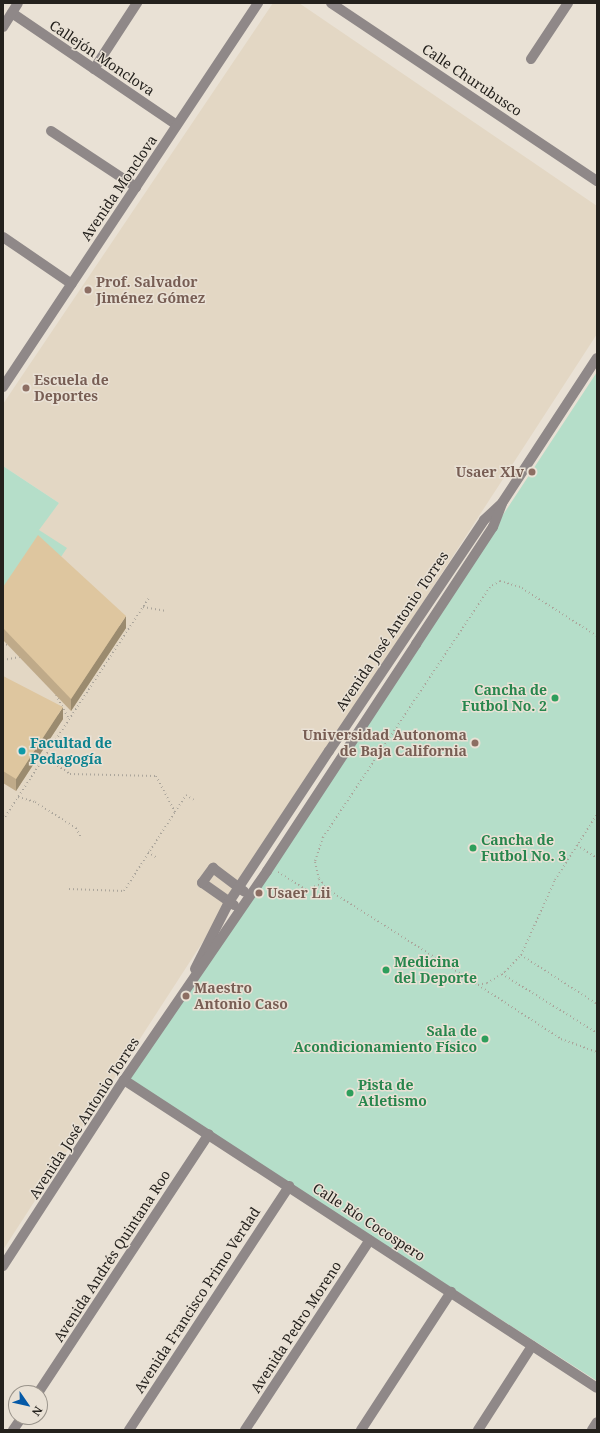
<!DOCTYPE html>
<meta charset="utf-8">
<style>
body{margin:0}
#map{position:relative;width:600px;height:1433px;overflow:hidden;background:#e9e1d5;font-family:"Noto Serif",serif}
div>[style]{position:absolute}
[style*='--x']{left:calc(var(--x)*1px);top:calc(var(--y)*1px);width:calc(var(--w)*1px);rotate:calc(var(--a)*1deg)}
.built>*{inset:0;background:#e3d7c4}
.green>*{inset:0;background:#b5dec9}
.path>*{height:2px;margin-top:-1px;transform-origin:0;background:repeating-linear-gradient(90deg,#aba59b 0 1px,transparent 0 4px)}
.minor>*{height:10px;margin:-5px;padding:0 5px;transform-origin:5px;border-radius:5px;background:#8f8888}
.wall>*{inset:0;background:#bfaa89}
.shaded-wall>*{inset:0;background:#9b8b6f}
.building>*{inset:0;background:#dec69f}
.dots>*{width:11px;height:11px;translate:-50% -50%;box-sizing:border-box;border:2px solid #e9e1d5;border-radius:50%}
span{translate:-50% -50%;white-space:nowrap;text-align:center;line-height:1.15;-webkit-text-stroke:3px #e9e1d5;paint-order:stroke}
.street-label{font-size:14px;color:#24211d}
.education-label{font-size:14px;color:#785e54;font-weight:700}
.left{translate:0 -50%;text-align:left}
.right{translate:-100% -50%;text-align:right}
.leisure-label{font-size:14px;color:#27864d;font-weight:700}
.culture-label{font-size:14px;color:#0d838f;font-weight:700}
.frame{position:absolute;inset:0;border:4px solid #24211d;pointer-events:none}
.north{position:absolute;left:8px;top:1385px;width:40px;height:40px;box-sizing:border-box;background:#e9e1d5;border:1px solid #9a948b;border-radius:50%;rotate:124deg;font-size:11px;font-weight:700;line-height:16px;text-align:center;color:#24211d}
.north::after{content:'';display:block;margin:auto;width:14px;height:18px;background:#0559a7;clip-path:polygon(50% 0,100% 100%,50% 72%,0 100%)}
</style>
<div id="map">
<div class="built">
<div style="clip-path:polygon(273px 3px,299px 3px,597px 206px,597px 334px,3px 1250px,3px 635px,38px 530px,59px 503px,3px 466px,3px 404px)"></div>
</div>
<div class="green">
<div style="clip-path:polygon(597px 372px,597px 1381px,126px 1079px,389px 688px)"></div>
<div style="clip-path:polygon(3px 466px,59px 503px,39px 530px,67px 548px,7px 637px,3px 635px)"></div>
</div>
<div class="path">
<div style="--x:143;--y:607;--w:22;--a:10"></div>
<div style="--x:597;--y:636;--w:91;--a:-147.5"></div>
<div style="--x:520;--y:587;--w:21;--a:-163"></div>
<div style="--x:500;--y:581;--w:12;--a:149"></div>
<div style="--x:490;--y:587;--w:301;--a:123.7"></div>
<div style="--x:323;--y:837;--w:26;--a:108"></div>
<div style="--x:315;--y:862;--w:17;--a:77"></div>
<div style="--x:319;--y:879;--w:13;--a:51"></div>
<div style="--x:327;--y:889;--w:179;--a:32.4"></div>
<div style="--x:478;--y:985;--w:9;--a:-13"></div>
<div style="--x:487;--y:983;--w:21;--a:-31"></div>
<div style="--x:505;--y:972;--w:23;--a:-47"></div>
<div style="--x:521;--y:955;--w:82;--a:-65.6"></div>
<div style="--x:555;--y:880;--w:78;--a:-57.5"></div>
<div style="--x:3;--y:642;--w:7;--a:34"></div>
<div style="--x:3;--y:660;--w:17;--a:-10"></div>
<div style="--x:56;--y:695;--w:27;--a:62"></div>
<div style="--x:44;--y:757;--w:31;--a:33"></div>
<div style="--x:70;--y:774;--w:86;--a:1.3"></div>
<div style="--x:156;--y:776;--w:41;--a:62.2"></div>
<div style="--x:175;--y:812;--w:20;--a:-57"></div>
<div style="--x:186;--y:795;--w:9;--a:32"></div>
<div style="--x:18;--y:797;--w:18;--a:16"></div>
<div style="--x:35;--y:802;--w:49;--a:32.4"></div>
<div style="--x:76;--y:828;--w:11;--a:63"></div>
<div style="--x:3;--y:820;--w:266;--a:-56.7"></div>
<div style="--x:577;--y:845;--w:24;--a:33"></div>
<div style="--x:148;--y:852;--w:11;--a:34"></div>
<div style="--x:278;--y:872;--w:34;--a:32"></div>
<div style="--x:307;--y:890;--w:17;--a:-25"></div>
<div style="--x:69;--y:889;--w:55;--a:2.1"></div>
<div style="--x:124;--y:891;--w:94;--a:-57.2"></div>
<div style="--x:521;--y:955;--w:90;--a:32.8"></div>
<div style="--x:502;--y:974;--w:112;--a:31.8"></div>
<div style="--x:478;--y:985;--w:99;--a:33"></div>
<div style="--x:561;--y:1039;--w:38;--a:20"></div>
</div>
<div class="minor">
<div style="--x:331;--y:3;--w:320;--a:33.8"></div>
<div style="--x:12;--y:13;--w:199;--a:34.2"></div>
<div style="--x:3;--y:27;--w:28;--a:-58"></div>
<div style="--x:531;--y:59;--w:67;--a:-56.5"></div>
<div style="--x:94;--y:69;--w:79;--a:-56.9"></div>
<div style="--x:51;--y:131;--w:102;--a:33.4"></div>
<div style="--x:3;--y:237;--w:83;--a:34.3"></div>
<div style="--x:3;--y:387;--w:461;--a:-56.4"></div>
<div style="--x:234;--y:905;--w:39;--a:-145"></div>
<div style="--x:202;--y:883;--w:19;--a:-54"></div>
<div style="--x:213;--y:868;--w:39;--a:37"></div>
<div style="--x:195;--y:969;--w:75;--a:-63.1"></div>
<div style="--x:229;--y:902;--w:181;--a:-56.5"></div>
<div style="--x:329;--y:751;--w:278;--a:-56.1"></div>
<div style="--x:484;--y:520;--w:22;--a:-43"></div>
<div style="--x:124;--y:1080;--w:564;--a:33.07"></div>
<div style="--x:3;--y:1266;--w:222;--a:-57"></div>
<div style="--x:124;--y:1080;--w:253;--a:-55.6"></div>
<div style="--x:267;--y:871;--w:272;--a:-56.7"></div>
<div style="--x:416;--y:644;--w:140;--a:-56.7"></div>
<div style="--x:493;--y:527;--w:26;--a:-69"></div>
<div style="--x:502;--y:503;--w:173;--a:-56.8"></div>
<div style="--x:38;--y:1393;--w:310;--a:-56.6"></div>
<div style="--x:13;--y:1430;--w:16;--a:-55"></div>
<div style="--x:129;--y:1430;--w:292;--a:-56.7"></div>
<div style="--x:245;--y:1430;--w:227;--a:-56.7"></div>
<div style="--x:361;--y:1430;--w:165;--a:-56.9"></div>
<div style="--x:478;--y:1430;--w:100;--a:-57.3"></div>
<div style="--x:592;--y:1430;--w:9;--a:-58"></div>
</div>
<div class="wall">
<div style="clip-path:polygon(3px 587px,126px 628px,71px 711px,3px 640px)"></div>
<div style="clip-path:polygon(3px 676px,63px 719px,16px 791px,3px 783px)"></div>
</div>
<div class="shaded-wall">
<div style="clip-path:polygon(126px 616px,126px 628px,71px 711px,71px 699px)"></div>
<div style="clip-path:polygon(63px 707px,63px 719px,16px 791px,16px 779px)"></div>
</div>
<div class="building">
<div style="clip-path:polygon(38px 535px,126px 616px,71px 699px,3px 628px,3px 587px)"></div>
<div style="clip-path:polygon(3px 676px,63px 707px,16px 779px,3px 771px)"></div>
</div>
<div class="dots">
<div style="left:88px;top:290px;background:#8d6e63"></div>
<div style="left:26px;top:388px;background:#8d6e63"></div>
<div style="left:532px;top:472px;background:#8d6e63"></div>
<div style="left:555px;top:698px;background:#2e9e5b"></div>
<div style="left:475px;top:743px;background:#8d6e63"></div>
<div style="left:22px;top:751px;background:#0f9aa8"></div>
<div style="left:473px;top:848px;background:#2e9e5b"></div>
<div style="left:259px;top:893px;background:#8d6e63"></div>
<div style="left:386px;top:970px;background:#2e9e5b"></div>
<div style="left:186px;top:996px;background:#8d6e63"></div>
<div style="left:485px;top:1039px;background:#2e9e5b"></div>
<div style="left:350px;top:1093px;background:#2e9e5b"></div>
</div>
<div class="street-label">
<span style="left:102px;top:58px;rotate:34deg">Callejón Monclova</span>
<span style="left:472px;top:80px;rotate:34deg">Calle Churubusco</span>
<span style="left:119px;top:188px;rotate:-56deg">Avenida Monclova</span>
<span style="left:392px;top:631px;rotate:-56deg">Avenida José Antonio Torres</span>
<span style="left:84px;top:1118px;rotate:-57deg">Avenida José Antonio Torres</span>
<span style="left:369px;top:1222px;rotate:33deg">Calle Río Cocospero</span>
<span style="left:112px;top:1256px;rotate:-57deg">Avenida Andrés Quintana Roo</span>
<span style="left:197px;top:1300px;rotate:-57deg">Avenida Francisco Primo Verdad</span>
<span style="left:296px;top:1327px;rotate:-57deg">Avenida Pedro Moreno</span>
</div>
<div class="education-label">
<span class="left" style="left:96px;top:290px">Prof. Salvador<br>Jiménez Gómez</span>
<span class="left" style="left:34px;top:388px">Escuela de<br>Deportes</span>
<span class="right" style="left:524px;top:472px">Usaer Xlv</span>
<span class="right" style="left:467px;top:743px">Universidad Autonoma<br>de Baja California</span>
<span class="left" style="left:267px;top:893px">Usaer Lii</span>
<span class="left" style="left:194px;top:996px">Maestro<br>Antonio Caso</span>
</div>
<div class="leisure-label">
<span class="right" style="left:547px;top:698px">Cancha de<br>Futbol No. 2</span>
<span class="left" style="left:481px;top:848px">Cancha de<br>Futbol No. 3</span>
<span class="left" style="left:394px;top:970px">Medicina<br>del Deporte</span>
<span class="right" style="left:477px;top:1039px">Sala de<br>Acondicionamiento Físico</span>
<span class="left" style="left:358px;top:1093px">Pista de<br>Atletismo</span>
</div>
<div class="culture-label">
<span class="left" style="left:30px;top:751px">Facultad de<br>Pedagogía</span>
</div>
<div class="frame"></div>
<div class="north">N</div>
</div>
